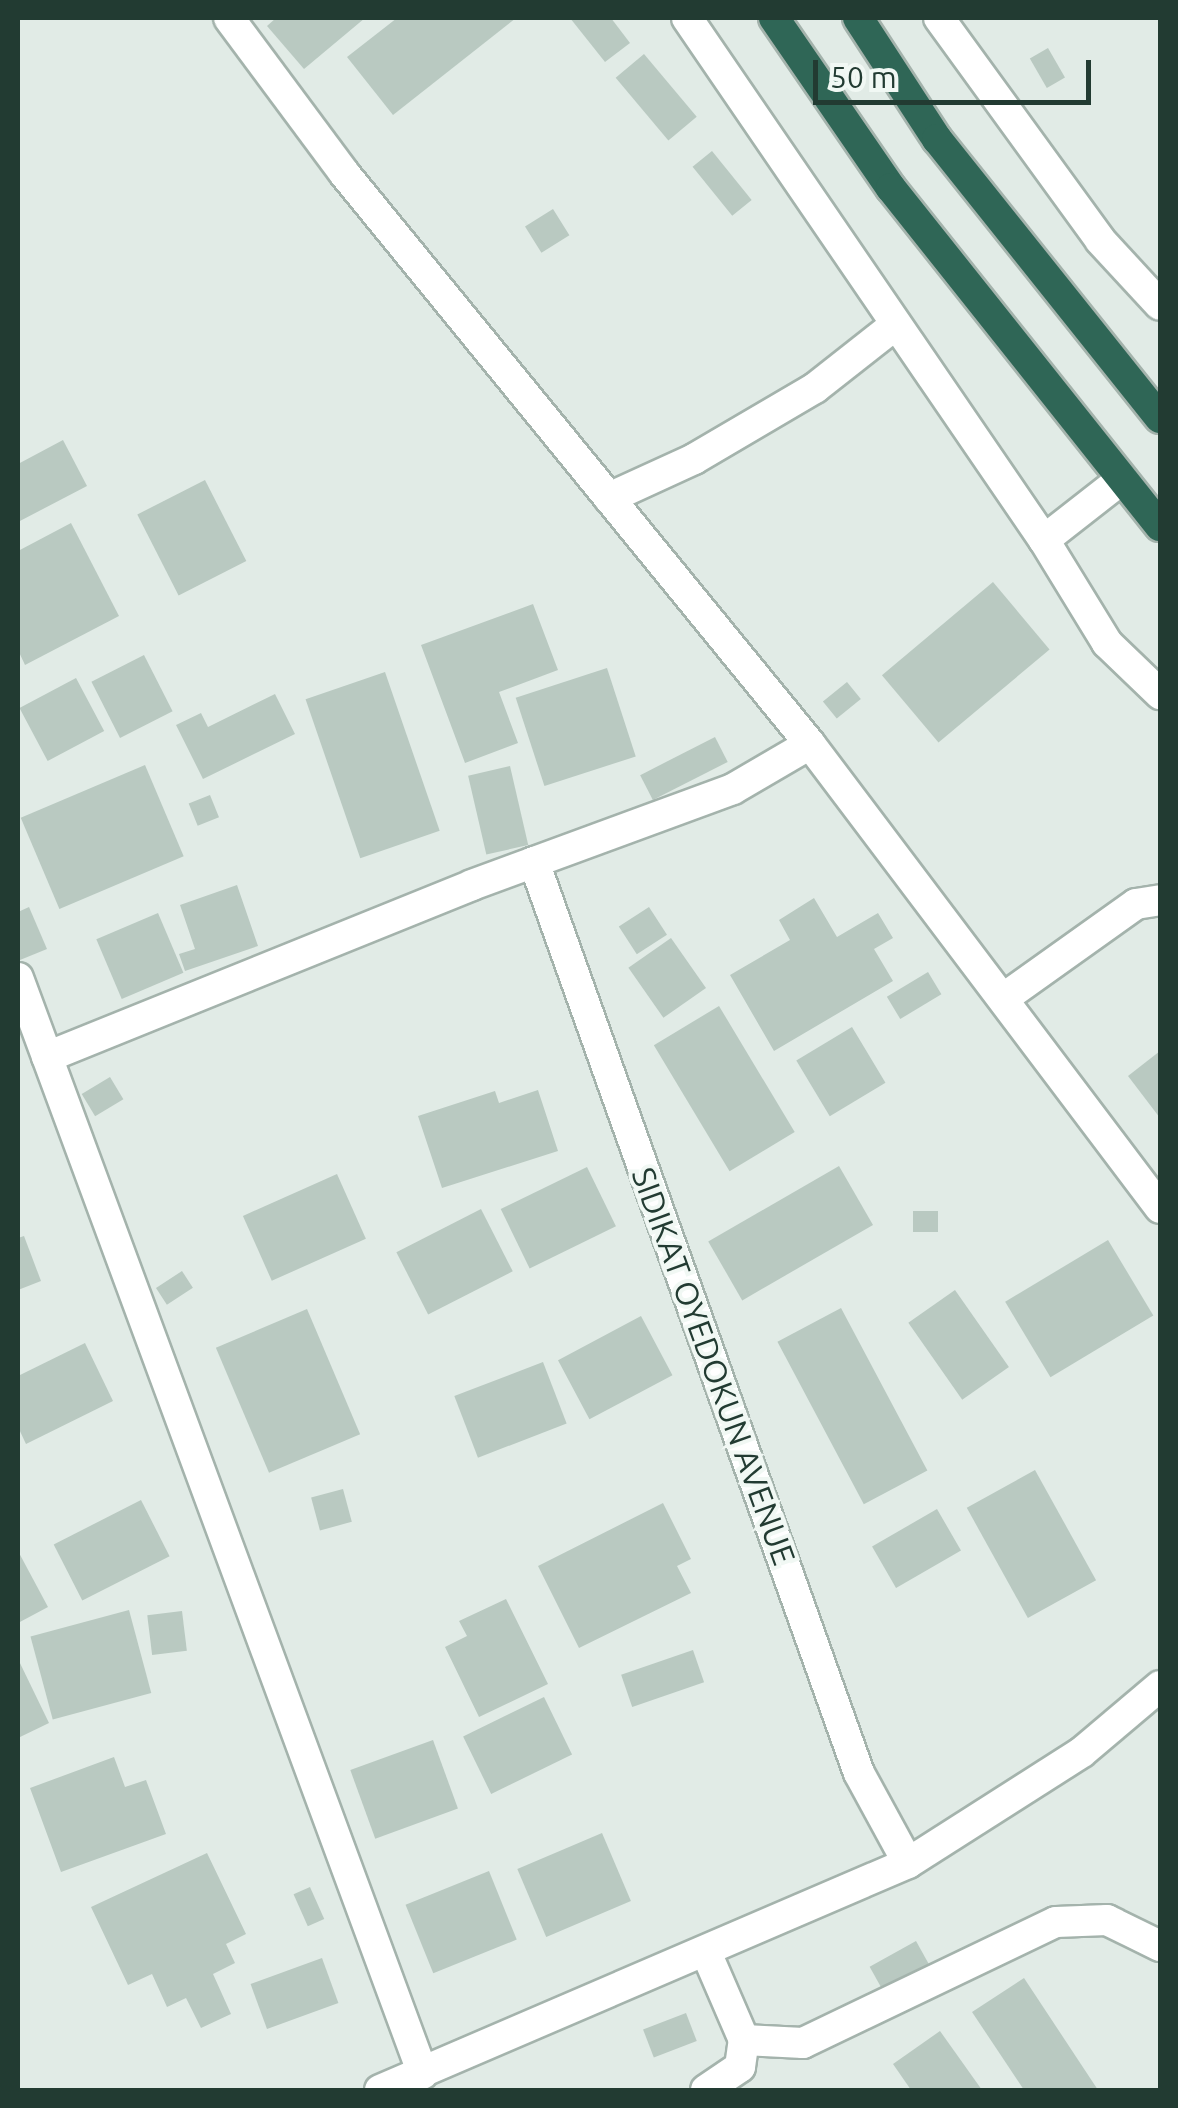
<!DOCTYPE html>
<style>
body{margin:0}
#map{position:relative;width:1178px;height:2108px;overflow:hidden;background:#e1ebe6;font-family:Ubuntu,sans-serif}
div>[style]{position:absolute}
[style*='--x']{left:calc(var(--x)*1px);top:calc(var(--y)*1px);width:calc(var(--w)*1px);rotate:calc(var(--a)*1deg)}
.building>*{inset:0;background:#b9c9c1;transform-origin:0 0}
.roads{filter:drop-shadow(2px 0 #a4b3ac) drop-shadow(-2px 0 #a4b3ac) drop-shadow(0 2px #a4b3ac) drop-shadow(0 -2px #a4b3ac)}
.minor>*{height:30px;margin:-15px;padding:0 15px;transform-origin:15px;border-radius:15px;background:#fff}
.highway>*{height:30px;margin:-15px;padding:0 15px;transform-origin:15px;border-radius:15px;background:#2f6656}
span{translate:-50% -50%;white-space:nowrap;text-align:center;line-height:1.15;-webkit-text-stroke:8px #f1f8f4;paint-order:stroke}
.street-label{font-size:32px;color:#223b32}
.frame{position:absolute;inset:0;border:20px solid #223b32;pointer-events:none}
.scale{position:absolute;left:813px;top:60px;width:278px;height:45px;box-sizing:border-box;border:5px solid #223b32;border-top:0;padding-left:12px;font-size:30px;line-height:35px;white-space:nowrap;color:#223b32;-webkit-text-stroke:8px #f1f8f4;paint-order:stroke}
</style>
<div id="map">
<div class="building">
<div style="clip-path:polygon(276px 18px,365px 18px,304px 69px,267px 26px)"></div>
<div style="clip-path:polygon(397px 18px,516px 18px,393px 115px,347px 57px)"></div>
<div style="clip-path:polygon(570px 18px,611px 18px,630px 43px,605px 62px)"></div>
<div style="left:1048px;top:48px;width:34px;height:21px;rotate:60deg"></div>
<div style="left:644px;top:54px;width:82px;height:37px;rotate:50deg"></div>
<div style="left:712px;top:151px;width:63px;height:25px;rotate:51deg"></div>
<div style="left:553px;top:209px;width:31px;height:33px;rotate:58deg"></div>
<div style="clip-path:polygon(63px 440px,87px 486px,18px 522px,18px 464px)"></div>
<div style="left:205px;top:480px;width:91px;height:76px;rotate:63deg"></div>
<div style="clip-path:polygon(71px 523px,119px 616px,25px 665px,18px 650px,18px 551px)"></div>
<div style="left:993px;top:582px;width:88px;height:145px;rotate:50deg"></div>
<div style="clip-path:polygon(533px 604px,558px 670px,499px 692px,518px 743px,465px 763px,421px 645px)"></div>
<div style="left:144px;top:655px;width:63px;height:59px;rotate:63deg"></div>
<div style="left:607px;top:668px;width:93px;height:96px;rotate:72deg"></div>
<div style="left:385px;top:672px;width:168px;height:84px;rotate:71deg"></div>
<div style="left:76px;top:678px;width:60px;height:64px;rotate:62deg"></div>
<div style="left:847px;top:682px;width:22px;height:31px;rotate:51deg"></div>
<div style="clip-path:polygon(275px 694px,295px 734px,203px 779px,176px 725px,201px 713px,208px 727px)"></div>
<div style="left:715px;top:737px;width:28px;height:84px;rotate:63deg"></div>
<div style="left:145px;top:765px;width:99px;height:135px;rotate:67deg"></div>
<div style="left:510px;top:766px;width:81px;height:43px;rotate:77deg"></div>
<div style="left:210px;top:795px;width:24px;height:23px;rotate:68deg"></div>
<div style="clip-path:polygon(237px 885px,258px 946px,185px 971px,179px 954px,195px 949px,180px 905px)"></div>
<div style="clip-path:polygon(814px 898px,837px 937px,878px 913px,893px 938px,874px 949px,893px 981px,774px 1051px,730px 975px,790px 940px,779px 920px)"></div>
<div style="clip-path:polygon(29px 907px,47px 949px,20px 960px,18px 912px)"></div>
<div style="left:649px;top:907px;width:33px;height:36px;rotate:57deg"></div>
<div style="left:158px;top:913px;width:65px;height:67px;rotate:67deg"></div>
<div style="left:671px;top:938px;width:61px;height:52px;rotate:55deg"></div>
<div style="left:928px;top:972px;width:26px;height:48px;rotate:59deg"></div>
<div style="left:719px;top:1006px;width:147px;height:76px;rotate:59deg"></div>
<div style="left:852px;top:1027px;width:65px;height:65px;rotate:59deg"></div>
<div style="clip-path:polygon(1160px 1051px,1160px 1118px,1128px 1076px)"></div>
<div style="left:110px;top:1077px;width:26px;height:33px;rotate:59deg"></div>
<div style="clip-path:polygon(538px 1090px,558px 1151px,442px 1188px,418px 1116px,495px 1091px,499px 1103px)"></div>
<div style="left:839px;top:1166px;width:68px;height:151px;rotate:60deg"></div>
<div style="left:587px;top:1167px;width:66px;height:96px;rotate:64deg"></div>
<div style="left:337px;top:1174px;width:71px;height:103px;rotate:66deg"></div>
<div style="left:481px;top:1209px;width:70px;height:95px;rotate:63deg"></div>
<div style="left:913px;top:1211px;width:25px;height:21px"></div>
<div style="clip-path:polygon(24px 1236px,41px 1281px,18px 1290px,18px 1238px)"></div>
<div style="left:1108px;top:1240px;width:88px;height:120px;rotate:59deg"></div>
<div style="left:182px;top:1271px;width:20px;height:31px;rotate:57deg"></div>
<div style="left:955px;top:1290px;width:94px;height:57px;rotate:55deg"></div>
<div style="left:841px;top:1308px;width:184px;height:72px;rotate:62deg"></div>
<div style="left:307px;top:1309px;width:136px;height:99px;rotate:67deg"></div>
<div style="left:641px;top:1316px;width:67px;height:94px;rotate:62deg"></div>
<div style="clip-path:polygon(85px 1343px,113px 1401px,26px 1444px,18px 1427px,18px 1376px)"></div>
<div style="left:543px;top:1362px;width:66px;height:95px;rotate:69deg"></div>
<div style="left:1035px;top:1470px;width:126px;height:78px;rotate:61deg"></div>
<div style="left:343px;top:1489px;width:34px;height:33px;rotate:75deg"></div>
<div style="left:141px;top:1500px;width:63px;height:98px;rotate:63deg"></div>
<div style="clip-path:polygon(663px 1503px,691px 1559px,677px 1566px,691px 1593px,579px 1648px,538px 1566px)"></div>
<div style="left:937px;top:1509px;width:48px;height:75px;rotate:60deg"></div>
<div style="clip-path:polygon(18px 1551px,48px 1607px,18px 1623px)"></div>
<div style="clip-path:polygon(506px 1599px,548px 1684px,479px 1717px,445px 1647px,467px 1636px,459px 1621px)"></div>
<div style="left:129px;top:1610px;width:86px;height:102px;rotate:75deg"></div>
<div style="left:182px;top:1611px;width:40px;height:35px;rotate:83deg"></div>
<div style="left:693px;top:1650px;width:34px;height:76px;rotate:71deg"></div>
<div style="clip-path:polygon(18px 1659px,49px 1723px,18px 1738px)"></div>
<div style="left:544px;top:1697px;width:64px;height:90px;rotate:64deg"></div>
<div style="left:433px;top:1740px;width:73px;height:88px;rotate:70deg"></div>
<div style="clip-path:polygon(114px 1757px,125px 1787px,146px 1780px,166px 1834px,61px 1872px,30px 1788px)"></div>
<div style="left:602px;top:1833px;width:74px;height:92px;rotate:67deg"></div>
<div style="clip-path:polygon(207px 1853px,246px 1934px,226px 1944px,235px 1963px,213px 1974px,231px 2014px,201px 2028px,186px 1998px,167px 2007px,152px 1974px,128px 1985px,91px 1907px)"></div>
<div style="left:489px;top:1871px;width:74px;height:90px;rotate:68deg"></div>
<div style="left:310px;top:1887px;width:35px;height:18px;rotate:66deg"></div>
<div style="left:916px;top:1941px;width:31px;height:53px;rotate:61deg"></div>
<div style="left:322px;top:1958px;width:48px;height:76px;rotate:70deg"></div>
<div style="clip-path:polygon(1024px 1978px,1098px 2090px,1024px 2090px,972px 2012px)"></div>
<div style="left:686px;top:2013px;width:30px;height:46px;rotate:69deg"></div>
<div style="clip-path:polygon(940px 2031px,982px 2090px,911px 2090px,893px 2064px)"></div>
</div>
<div class="roads">
<div class="minor">
<div style="--x:229;--y:18;--w:193;--a:53.4"></div>
<div style="--x:344;--y:173;--w:737;--a:50.78"></div>
<div style="--x:810;--y:744;--w:581;--a:52.97"></div>
<div style="--x:687;--y:18;--w:632;--a:55.63"></div>
<div style="--x:1044;--y:540;--w:121;--a:58.5"></div>
<div style="--x:1107;--y:643;--w:74;--a:43.9"></div>
<div style="--x:939;--y:18;--w:274;--a:54"></div>
<div style="--x:1100;--y:240;--w:88;--a:47.3"></div>
<div style="--x:609;--y:498;--w:94;--a:-24.6"></div>
<div style="--x:694;--y:459;--w:140;--a:-30.4"></div>
<div style="--x:815;--y:388;--w:102;--a:-38.2"></div>
<div style="--x:1044;--y:540;--w:99;--a:-38"></div>
<div style="--x:534;--y:862;--w:967;--a:70.37"></div>
<div style="--x:859;--y:1773;--w:102;--a:61.4"></div>
<div style="--x:18;--y:978;--w:1168;--a:69.72"></div>
<div style="--x:1004;--y:998;--w:162;--a:-35.5"></div>
<div style="--x:1136;--y:904;--w:24;--a:-9"></div>
<div style="--x:47;--y:1057;--w:458;--a:-22"></div>
<div style="--x:472;--y:885;--w:278;--a:-20.2"></div>
<div style="--x:733;--y:789;--w:89;--a:-30.3"></div>
<div style="--x:744;--y:2040;--w:59;--a:2.9"></div>
<div style="--x:803;--y:2043;--w:280;--a:-25.6"></div>
<div style="--x:1056;--y:1922;--w:51;--a:-2.2"></div>
<div style="--x:1107;--y:1920;--w:59;--a:26.1"></div>
<div style="--x:380;--y:2090;--w:575;--a:-23.26"></div>
<div style="--x:908;--y:1863;--w:206;--a:-32.5"></div>
<div style="--x:1082;--y:1752;--w:102;--a:-40.2"></div>
<div style="--x:706;--y:2090;--w:41;--a:-34.1"></div>
<div style="--x:740;--y:2067;--w:27;--a:-82"></div>
<div style="--x:744;--y:2040;--w:96;--a:-113.4"></div>
</div>
<div class="highway">
<div style="--x:774;--y:18;--w:206;--a:55.5"></div>
<div style="--x:891;--y:188;--w:432;--a:51.5"></div>
<div style="--x:858;--y:18;--w:145;--a:56.9"></div>
<div style="--x:937;--y:139;--w:357;--a:51.4"></div>
</div>
</div>
<div class="street-label">
<span style="left:714px;top:1366px;rotate:70deg">SIDIKAT OYEDOKUN AVENUE</span>
</div>
<div class="frame"></div>
<div class="scale">50 m</div>
</div>
